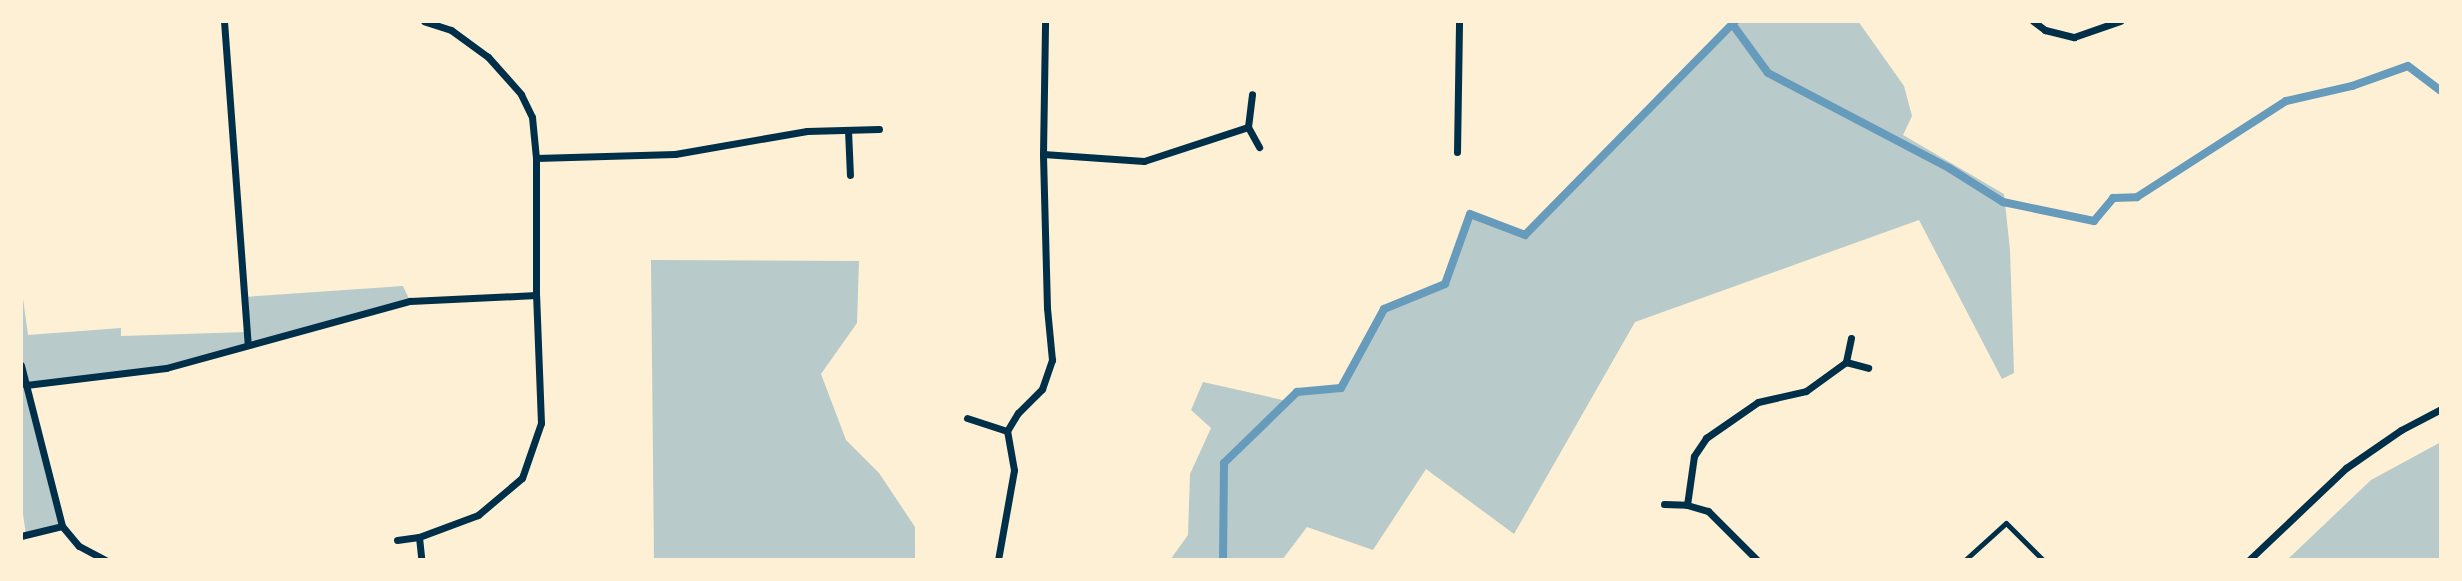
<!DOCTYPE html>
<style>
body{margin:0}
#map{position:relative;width:2462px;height:581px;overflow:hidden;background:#fdf0d5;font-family:Inter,sans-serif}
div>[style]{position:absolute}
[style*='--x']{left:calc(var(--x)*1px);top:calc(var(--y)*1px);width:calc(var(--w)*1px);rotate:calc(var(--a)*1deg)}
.green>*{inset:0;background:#b9caca}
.stream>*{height:8px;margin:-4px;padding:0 4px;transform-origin:4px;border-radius:4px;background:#669bbc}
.service>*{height:5px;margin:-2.5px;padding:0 2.5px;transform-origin:2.5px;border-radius:2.5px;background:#003049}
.minor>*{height:7px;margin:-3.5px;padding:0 3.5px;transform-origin:3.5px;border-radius:3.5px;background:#003049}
span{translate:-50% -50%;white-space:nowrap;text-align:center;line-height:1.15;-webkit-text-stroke:7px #fdf0d5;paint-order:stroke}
.frame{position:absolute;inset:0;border:23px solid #fdf0d5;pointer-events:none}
</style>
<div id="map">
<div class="green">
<div style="clip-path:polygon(1735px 21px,1858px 21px,1904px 86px,1912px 116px,1903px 135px,2004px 194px,2010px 250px,2014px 373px,2002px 379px,1919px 220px,1635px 322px,1514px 534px,1426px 469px,1373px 550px,1307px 527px,1282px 560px,1170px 560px,1188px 535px,1190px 474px,1211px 428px,1191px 410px,1203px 382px,1287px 401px,1297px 392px,1341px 387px,1384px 309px,1445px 283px,1470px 214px,1525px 235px)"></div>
<div style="clip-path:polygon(651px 260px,859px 261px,857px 323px,821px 374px,846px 440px,879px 473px,915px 527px,915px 560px,654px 560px)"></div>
<div style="clip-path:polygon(21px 284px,28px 335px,121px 328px,121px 336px,247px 332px,244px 297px,403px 286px,410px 301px,166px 368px,26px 385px,62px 526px,26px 535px,21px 500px)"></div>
<div style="clip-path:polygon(2441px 442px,2441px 560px,2287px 560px,2371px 480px)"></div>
</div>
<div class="stream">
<div style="--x:1733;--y:25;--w:59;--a:53.9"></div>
<div style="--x:1768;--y:73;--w:204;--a:27.7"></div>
<div style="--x:1949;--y:168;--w:64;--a:32.2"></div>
<div style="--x:2003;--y:202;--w:93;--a:11.8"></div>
<div style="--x:2094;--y:221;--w:30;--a:-50"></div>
<div style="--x:2113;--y:198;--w:24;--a:-2"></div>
<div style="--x:2137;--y:197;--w:177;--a:-32.8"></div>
<div style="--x:2286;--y:101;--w:68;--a:-12.8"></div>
<div style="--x:2352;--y:86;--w:59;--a:-19.7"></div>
<div style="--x:2408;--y:66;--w:41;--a:37.1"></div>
<div style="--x:1223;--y:560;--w:97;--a:-89.4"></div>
<div style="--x:1224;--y:463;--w:102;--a:-44.2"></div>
<div style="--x:1297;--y:392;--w:44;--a:-5.2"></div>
<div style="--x:1341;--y:388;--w:90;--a:-61.4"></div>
<div style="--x:1384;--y:309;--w:66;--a:-22.3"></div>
<div style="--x:1445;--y:284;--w:74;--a:-70.3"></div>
<div style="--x:1470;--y:214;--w:59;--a:20.9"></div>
<div style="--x:1525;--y:235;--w:300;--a:-45.5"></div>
</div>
<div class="service">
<div style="--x:1965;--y:560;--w:55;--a:-42.1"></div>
<div style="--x:2006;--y:523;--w:52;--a:45"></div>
</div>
<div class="minor">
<div style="--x:224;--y:21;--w:324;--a:85.8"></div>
<div style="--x:2033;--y:21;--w:15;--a:37"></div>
<div style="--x:2045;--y:30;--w:30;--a:14"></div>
<div style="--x:2074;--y:37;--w:49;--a:-19.2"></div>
<div style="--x:1248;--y:127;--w:23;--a:61"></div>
<div style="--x:848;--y:130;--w:45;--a:87.5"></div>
<div style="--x:1457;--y:152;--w:131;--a:-89.1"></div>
<div style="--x:1043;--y:154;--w:101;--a:4"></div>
<div style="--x:1144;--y:161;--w:109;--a:-18.1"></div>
<div style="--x:1248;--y:127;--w:33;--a:-83"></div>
<div style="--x:536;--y:158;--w:139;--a:-1.6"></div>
<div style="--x:675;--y:154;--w:134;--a:-9.9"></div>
<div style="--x:807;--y:131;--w:72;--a:-1.6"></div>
<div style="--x:1851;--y:338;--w:25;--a:102"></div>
<div style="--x:1846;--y:362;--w:23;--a:15"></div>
<div style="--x:21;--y:365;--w:166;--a:75.7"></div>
<div style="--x:62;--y:526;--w:26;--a:50"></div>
<div style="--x:79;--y:546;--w:30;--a:28"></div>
<div style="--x:26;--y:385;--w:141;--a:-6.9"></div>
<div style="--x:166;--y:368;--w:253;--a:-15.4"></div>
<div style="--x:410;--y:301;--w:126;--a:-2.7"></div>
<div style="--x:967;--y:418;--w:42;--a:18"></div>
<div style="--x:1664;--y:504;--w:23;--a:2"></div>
<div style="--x:1687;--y:505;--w:22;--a:16"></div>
<div style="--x:1708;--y:511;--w:69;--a:45"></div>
<div style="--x:1687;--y:505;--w:49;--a:-81.9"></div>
<div style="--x:1694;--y:456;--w:22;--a:-56"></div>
<div style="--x:1706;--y:438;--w:63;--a:-34.7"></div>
<div style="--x:1758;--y:402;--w:49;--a:-12.9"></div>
<div style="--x:1806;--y:391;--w:49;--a:-35.9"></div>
<div style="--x:21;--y:536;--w:42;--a:-13.7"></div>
<div style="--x:419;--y:537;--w:20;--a:84"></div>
<div style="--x:397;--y:540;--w:22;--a:-8"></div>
<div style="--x:419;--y:537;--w:63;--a:-20.4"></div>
<div style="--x:478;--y:515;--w:57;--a:-40.1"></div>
<div style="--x:522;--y:478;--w:58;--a:-70.9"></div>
<div style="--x:541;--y:423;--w:128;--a:-92.2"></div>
<div style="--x:536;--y:295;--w:137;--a:-90"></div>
<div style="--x:536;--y:158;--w:41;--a:-95.6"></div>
<div style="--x:532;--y:117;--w:25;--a:-116"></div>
<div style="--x:521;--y:94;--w:50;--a:-131.7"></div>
<div style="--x:488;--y:57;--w:46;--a:-143.9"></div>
<div style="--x:451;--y:30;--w:28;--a:-162"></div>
<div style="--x:998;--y:560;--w:91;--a:-79.9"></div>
<div style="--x:1014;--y:470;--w:40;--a:-100"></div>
<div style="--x:1007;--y:431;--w:21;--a:-59"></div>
<div style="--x:1018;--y:413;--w:34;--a:-45"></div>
<div style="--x:1042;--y:389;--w:31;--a:-71"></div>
<div style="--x:1052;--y:360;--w:52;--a:-95.5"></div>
<div style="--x:1047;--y:308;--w:154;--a:-91.5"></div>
<div style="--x:1043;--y:154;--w:133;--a:-89.1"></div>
<div style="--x:2249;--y:560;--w:134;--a:-43.5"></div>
<div style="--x:2346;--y:468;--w:67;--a:-34.6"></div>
<div style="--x:2401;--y:430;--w:45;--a:-27.7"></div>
</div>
<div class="frame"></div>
</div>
